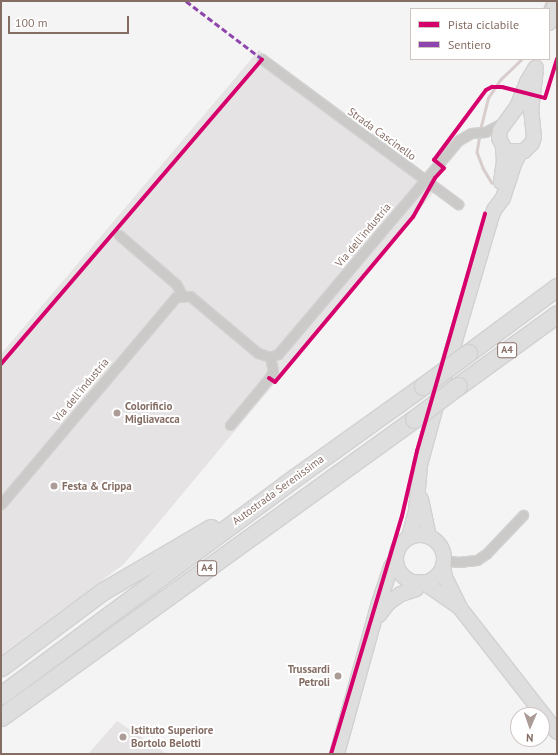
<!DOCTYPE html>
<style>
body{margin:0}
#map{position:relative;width:558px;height:755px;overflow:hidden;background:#f4f4f5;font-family:"PT Sans",sans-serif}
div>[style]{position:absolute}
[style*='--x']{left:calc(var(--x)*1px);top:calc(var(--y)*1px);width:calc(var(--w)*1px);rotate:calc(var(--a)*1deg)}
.built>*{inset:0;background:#e6e3e5}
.stream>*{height:2.5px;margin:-1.25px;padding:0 1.25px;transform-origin:1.25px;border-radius:1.25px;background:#d8cdcc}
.roads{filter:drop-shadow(1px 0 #d2d1d1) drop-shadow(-1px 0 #d2d1d1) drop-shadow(0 1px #d2d1d1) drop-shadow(0 -1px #d2d1d1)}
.minor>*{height:9px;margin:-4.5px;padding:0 4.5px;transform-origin:4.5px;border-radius:4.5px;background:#cbcac9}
.primary>*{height:14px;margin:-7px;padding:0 7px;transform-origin:7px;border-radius:7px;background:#dfdede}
.primary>.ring{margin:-7px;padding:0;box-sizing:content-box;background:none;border:14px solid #dfdede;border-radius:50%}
.motorway>*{height:17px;margin:-8.5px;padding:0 8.5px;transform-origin:8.5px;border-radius:8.5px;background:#dfdede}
.bridges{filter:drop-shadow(1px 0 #d2d1d1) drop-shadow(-1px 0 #d2d1d1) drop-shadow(0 1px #d2d1d1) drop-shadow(0 -1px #d2d1d1)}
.motorway-bridge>*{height:17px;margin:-8.5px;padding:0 8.5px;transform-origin:8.5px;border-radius:8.5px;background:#dfdede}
.quiet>*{height:3px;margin-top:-1.5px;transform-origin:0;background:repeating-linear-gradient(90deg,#8e44ad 0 6px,transparent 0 9px)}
.cycleway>*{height:4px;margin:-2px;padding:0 2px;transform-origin:2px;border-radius:2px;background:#d6006c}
.dots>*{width:11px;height:11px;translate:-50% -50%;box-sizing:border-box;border:2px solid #fff;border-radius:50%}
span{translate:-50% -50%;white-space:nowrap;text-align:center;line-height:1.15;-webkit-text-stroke:4px #fff;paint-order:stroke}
.shield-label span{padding:1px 3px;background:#fff;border:1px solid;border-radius:3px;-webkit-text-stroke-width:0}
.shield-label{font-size:10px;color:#856d64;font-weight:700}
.street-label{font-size:11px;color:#856d64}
.poi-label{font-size:11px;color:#856d64;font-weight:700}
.left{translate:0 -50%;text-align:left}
.right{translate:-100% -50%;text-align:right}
.frame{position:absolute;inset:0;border:2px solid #856d64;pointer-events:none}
.legend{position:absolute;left:410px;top:8px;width:140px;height:52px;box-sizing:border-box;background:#fff;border:1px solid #cec5c1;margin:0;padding:5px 7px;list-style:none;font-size:12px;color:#856d64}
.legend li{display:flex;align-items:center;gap:8px;height:20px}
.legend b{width:20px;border:1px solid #cec5c1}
.north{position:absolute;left:510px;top:707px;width:40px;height:40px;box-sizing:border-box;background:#fff;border:1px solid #cec5c1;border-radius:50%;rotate:182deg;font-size:11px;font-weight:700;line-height:16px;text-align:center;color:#856d64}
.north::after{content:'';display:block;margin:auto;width:14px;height:18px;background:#ac9c97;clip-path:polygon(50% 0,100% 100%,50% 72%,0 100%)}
.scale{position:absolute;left:8px;top:16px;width:121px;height:18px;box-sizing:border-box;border:2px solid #856d64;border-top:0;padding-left:5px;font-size:12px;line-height:14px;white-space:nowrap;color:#856d64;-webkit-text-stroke:3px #fff;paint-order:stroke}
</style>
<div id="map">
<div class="built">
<div style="clip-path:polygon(259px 50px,439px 186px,124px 564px,1px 655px,1px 354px)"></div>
<div style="clip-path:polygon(117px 721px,167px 754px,88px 754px)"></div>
</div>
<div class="stream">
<div style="--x:544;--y:9;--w:9;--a:-69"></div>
<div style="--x:480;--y:130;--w:33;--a:-76"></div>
<div style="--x:488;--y:98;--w:23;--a:-56"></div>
<div style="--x:501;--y:79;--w:29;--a:-44"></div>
<div style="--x:480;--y:135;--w:17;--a:100"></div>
<div style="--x:477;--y:152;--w:17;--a:69"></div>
<div style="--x:483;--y:168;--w:17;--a:59"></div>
</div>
<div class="roads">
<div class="minor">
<div style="--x:262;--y:59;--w:244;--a:36.5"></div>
<div style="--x:119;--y:235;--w:75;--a:40.7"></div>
<div style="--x:176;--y:284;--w:13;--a:61"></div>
<div style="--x:230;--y:425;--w:61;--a:-50.3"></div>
<div style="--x:269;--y:378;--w:8;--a:-60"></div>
<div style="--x:273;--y:371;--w:14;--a:-102"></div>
<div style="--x:1;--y:504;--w:271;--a:-49.8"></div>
<div style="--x:176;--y:297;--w:14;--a:-4"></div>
<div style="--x:190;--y:296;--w:89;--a:40"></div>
<div style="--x:258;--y:353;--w:13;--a:18"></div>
<div style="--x:270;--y:357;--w:9;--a:-21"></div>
<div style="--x:278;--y:354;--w:280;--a:-49.8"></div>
<div style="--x:459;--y:140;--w:14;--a:-30"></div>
<div style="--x:471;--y:133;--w:14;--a:-4"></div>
<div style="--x:485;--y:132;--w:21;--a:-28"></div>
<div style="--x:444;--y:560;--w:14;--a:8"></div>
<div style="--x:458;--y:562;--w:19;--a:-6"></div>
<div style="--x:477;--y:560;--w:11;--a:-34"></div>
<div style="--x:486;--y:554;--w:54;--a:-46.5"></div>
</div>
<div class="primary">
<div style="--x:549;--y:23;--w:23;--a:-72"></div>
<div style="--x:511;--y:151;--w:13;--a:0"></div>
<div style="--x:524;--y:151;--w:11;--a:-45"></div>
<div style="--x:532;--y:143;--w:6;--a:-72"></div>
<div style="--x:534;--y:137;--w:27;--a:-96"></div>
<div style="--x:531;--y:110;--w:38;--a:-83"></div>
<div style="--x:501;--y:182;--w:21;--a:-82"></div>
<div style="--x:504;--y:161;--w:15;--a:-94"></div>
<div style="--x:503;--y:146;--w:9;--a:-117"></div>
<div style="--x:499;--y:138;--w:8;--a:-83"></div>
<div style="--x:500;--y:130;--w:29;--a:-54"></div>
<div style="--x:517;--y:107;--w:27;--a:-68"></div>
<div style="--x:527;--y:82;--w:17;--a:-59"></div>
<div style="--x:421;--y:499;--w:38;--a:78"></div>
<div class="ring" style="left:396px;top:535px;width:34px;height:34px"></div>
<div style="--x:409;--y:537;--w:27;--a:-75"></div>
<div style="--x:416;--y:511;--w:46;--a:-85"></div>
<div style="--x:420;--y:465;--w:73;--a:-74.8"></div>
<div style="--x:439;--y:395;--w:184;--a:-73.6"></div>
<div style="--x:491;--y:218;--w:9;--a:-69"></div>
<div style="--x:494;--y:210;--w:15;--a:-53"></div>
<div style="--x:503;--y:198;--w:36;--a:-72"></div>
<div style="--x:514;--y:164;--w:13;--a:-63"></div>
<div style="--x:443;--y:565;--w:12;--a:81"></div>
<div style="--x:445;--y:577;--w:34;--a:64"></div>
<div style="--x:460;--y:608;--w:157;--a:52"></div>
<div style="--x:423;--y:582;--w:44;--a:34.8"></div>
<div style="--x:379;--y:615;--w:15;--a:-53"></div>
<div style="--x:388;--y:603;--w:16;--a:-35"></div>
<div style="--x:401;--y:594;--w:16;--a:-18"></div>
<div style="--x:416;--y:589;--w:7;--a:-74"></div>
<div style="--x:337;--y:754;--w:154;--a:-74.5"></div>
<div style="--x:378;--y:606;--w:41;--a:-71.6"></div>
<div style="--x:391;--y:567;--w:9;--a:-58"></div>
</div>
<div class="motorway">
<div style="--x:468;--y:353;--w:111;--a:-36.6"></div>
<div style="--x:458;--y:386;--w:122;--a:-36"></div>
<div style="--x:1;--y:667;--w:127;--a:-36.7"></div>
<div style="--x:103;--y:591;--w:125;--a:-30.3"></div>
<div style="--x:1;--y:695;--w:355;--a:-36.5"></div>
<div style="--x:286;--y:484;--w:168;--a:-35.6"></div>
<div style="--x:1;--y:717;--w:509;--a:-35.81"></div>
</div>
</div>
<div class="bridges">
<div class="motorway-bridge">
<div style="--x:423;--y:386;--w:56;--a:-36.3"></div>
<div style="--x:414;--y:419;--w:55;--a:-36.9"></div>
</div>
</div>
<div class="quiet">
<div style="--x:186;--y:1;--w:96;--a:37.3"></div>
</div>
<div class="cycleway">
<div style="--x:1;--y:364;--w:401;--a:-49.4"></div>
<div style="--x:269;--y:378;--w:7;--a:34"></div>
<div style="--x:275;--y:382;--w:215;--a:-50.1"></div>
<div style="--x:413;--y:217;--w:45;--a:-60.6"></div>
<div style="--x:435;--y:178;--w:13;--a:-48"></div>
<div style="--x:444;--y:168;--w:13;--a:-141"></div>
<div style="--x:434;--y:160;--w:87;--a:-53.4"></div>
<div style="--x:486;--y:90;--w:7;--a:-27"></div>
<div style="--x:492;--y:87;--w:10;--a:0"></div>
<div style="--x:502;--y:87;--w:44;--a:14.3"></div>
<div style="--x:545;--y:98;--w:41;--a:-72.9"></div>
<div style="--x:331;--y:754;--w:248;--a:-73.4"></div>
<div style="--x:402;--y:516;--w:67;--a:-77"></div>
<div style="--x:417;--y:451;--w:247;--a:-74"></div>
</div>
<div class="dots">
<div style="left:117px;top:413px;background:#ac9c97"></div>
<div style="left:54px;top:486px;background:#ac9c97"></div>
<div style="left:338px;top:676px;background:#ac9c97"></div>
<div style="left:123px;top:737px;background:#ac9c97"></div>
</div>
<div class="shield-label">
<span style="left:507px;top:350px">A4</span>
<span style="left:207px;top:568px">A4</span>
</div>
<div class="street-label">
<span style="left:382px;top:134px;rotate:36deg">Strada Cascinello</span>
<span style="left:363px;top:235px;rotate:-50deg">Via dell'industria</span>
<span style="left:81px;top:390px;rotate:-50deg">Via dell'industria</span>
<span style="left:278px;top:490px;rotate:-36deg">Autostrada Serenissima</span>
</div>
<div class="poi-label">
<span class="left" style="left:125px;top:413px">Colorificio<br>Migliavacca</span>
<span class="left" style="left:62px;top:486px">Festa &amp; Crippa</span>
<span class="right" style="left:330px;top:676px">Trussardi<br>Petroli</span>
<span class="left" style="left:131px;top:737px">Istituto Superiore<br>Bortolo Belotti</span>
</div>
<div class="frame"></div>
<ul class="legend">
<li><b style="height:5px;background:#d6006c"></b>Pista ciclabile</li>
<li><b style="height:5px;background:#8e44ad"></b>Sentiero</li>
</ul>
<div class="north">N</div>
<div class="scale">100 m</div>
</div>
